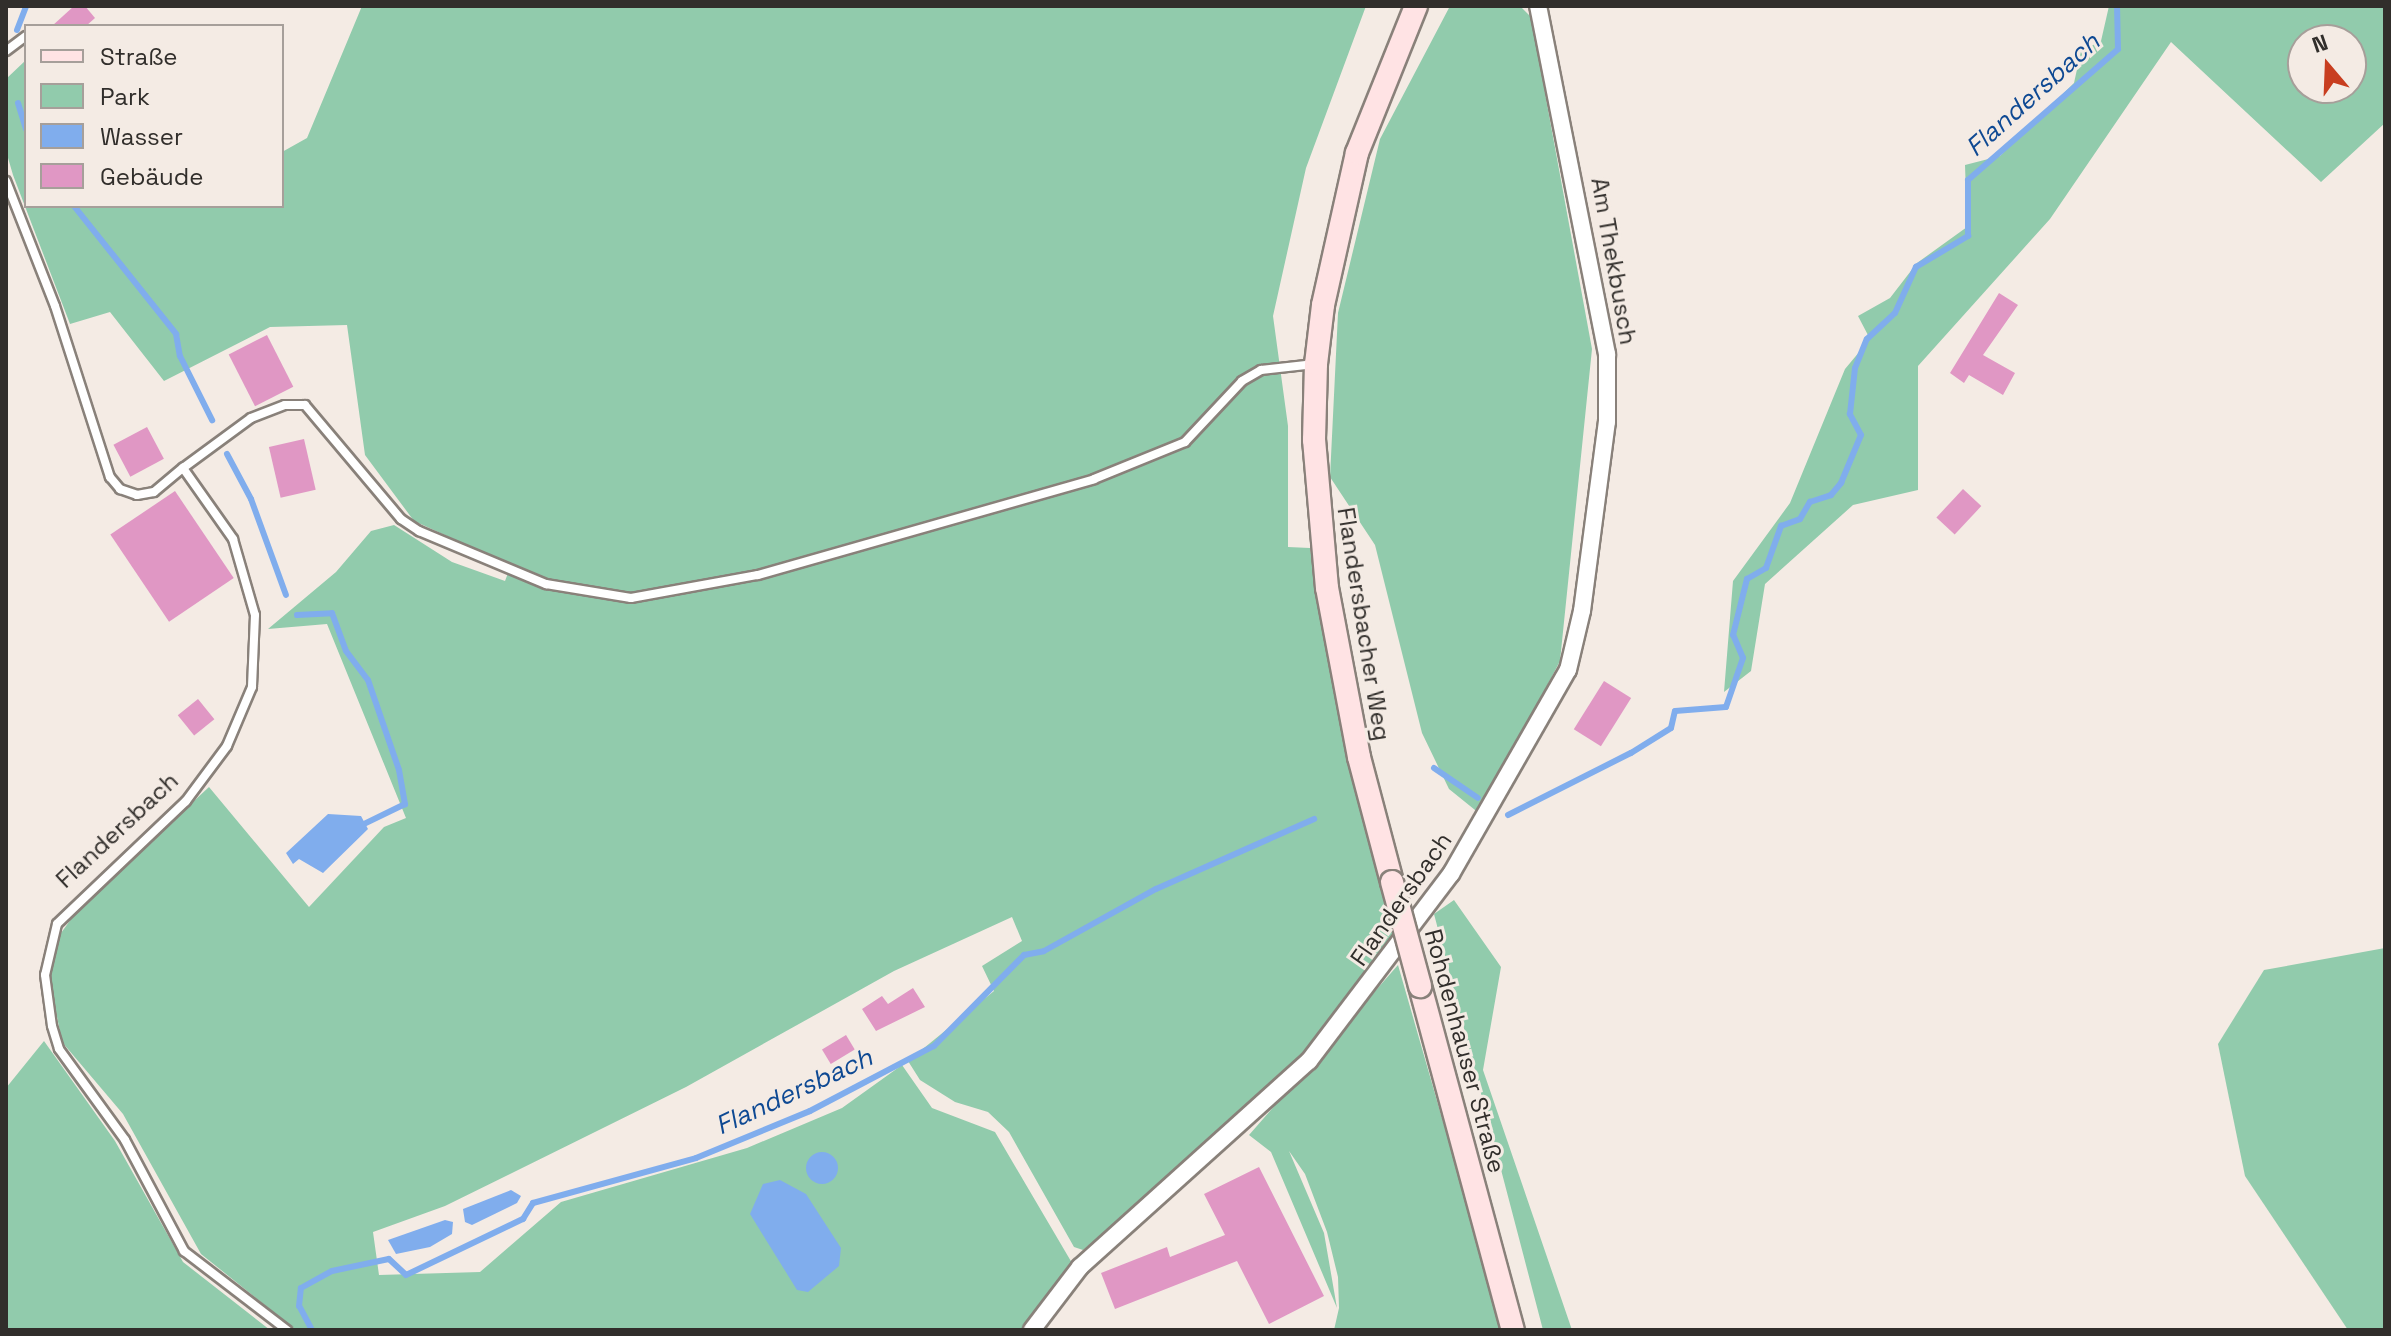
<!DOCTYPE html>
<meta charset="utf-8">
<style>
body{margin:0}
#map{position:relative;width:2391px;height:1336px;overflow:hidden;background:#f4ebe4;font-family:"Space Grotesk",sans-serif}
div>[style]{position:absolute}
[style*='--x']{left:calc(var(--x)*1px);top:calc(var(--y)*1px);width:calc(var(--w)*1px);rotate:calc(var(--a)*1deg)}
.green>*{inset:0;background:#91cbac}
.water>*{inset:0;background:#80aded}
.round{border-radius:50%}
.stream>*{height:6px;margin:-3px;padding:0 3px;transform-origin:3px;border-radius:3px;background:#80aded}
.building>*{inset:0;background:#e097c4;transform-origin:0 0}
.roads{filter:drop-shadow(2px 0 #89817a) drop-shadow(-2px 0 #89817a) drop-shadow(0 2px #89817a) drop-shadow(0 -2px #89817a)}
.lane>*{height:8px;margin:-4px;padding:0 4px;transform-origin:4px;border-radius:4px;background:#fff}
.street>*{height:16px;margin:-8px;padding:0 8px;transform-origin:8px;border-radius:8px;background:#fff}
.secondary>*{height:22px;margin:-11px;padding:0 11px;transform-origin:11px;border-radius:11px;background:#ffe3e4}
.bridges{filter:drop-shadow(2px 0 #89817a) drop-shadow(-2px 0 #89817a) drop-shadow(0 2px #89817a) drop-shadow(0 -2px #89817a)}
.secondary-bridge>*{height:22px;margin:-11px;padding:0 11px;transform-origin:11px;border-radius:11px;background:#ffe3e4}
span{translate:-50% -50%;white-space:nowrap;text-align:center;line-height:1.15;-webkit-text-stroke:6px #f4ebe4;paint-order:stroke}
.street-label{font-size:24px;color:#312e2b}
.water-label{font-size:26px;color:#0e4993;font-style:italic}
.frame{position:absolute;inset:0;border:8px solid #312e2b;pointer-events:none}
.legend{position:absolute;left:24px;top:24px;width:260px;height:184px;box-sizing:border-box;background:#f4ebe4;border:2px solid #a69f9a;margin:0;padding:10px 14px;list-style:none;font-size:24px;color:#312e2b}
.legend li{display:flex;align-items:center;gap:16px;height:40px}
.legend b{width:40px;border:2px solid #a69f9a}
.north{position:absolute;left:2287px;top:24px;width:80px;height:80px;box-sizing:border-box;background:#f4ebe4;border:2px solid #a69f9a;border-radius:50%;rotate:341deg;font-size:22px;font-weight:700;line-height:32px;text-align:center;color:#312e2b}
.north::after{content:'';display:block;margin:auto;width:28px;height:36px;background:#c83e20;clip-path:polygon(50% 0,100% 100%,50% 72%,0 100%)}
</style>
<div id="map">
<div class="green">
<div style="clip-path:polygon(362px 6px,1366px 6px,1306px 168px,1273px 316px,1288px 426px,1288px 547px,1310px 548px,1347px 760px,1394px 940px,1332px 1020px,1258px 1105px,1083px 1250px,1074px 1247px,1009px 1132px,988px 1112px,955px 1102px,920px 1080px,908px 1061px,994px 991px,982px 966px,1022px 941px,1012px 917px,894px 971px,686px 1087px,445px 1206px,373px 1232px,379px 1275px,480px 1272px,561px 1202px,747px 1148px,842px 1108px,902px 1065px,932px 1108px,995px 1132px,1072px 1263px,1021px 1330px,296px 1330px,201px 1254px,123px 1114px,62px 1042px,50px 981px,56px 940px,79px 908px,209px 787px,309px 907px,384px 827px,406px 818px,327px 624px,268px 629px,336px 572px,371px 531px,394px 525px,452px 562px,505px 581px,511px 565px,414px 521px,365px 455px,347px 325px,270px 327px,164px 381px,110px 312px,70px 324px,13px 175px,6px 151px,6px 79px,26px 60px,26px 206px,282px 206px,282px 152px,307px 138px)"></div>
<div style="clip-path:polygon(1450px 6px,1520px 6px,1531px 17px,1592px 349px,1560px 661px,1480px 814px,1449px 789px,1422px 733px,1375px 545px,1330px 477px,1338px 313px,1380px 139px)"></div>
<div style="clip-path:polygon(evenodd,2109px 6px,2385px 6px,2385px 123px,2321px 182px,2171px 42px,2050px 219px,1918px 366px,1918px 490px,1853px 505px,1765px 584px,1751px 671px,1724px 692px,1733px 581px,1790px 503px,1845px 369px,1870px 339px,1858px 316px,1890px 298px,1917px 263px,1967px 227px,1965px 165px,2000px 156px,2074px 83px,2081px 51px,2101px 41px,2109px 6px,2303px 40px,2351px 40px,2351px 88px,2303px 88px,2303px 40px)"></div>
<div style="clip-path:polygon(1454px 900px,1501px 967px,1483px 1070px,1572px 1330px,1543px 1330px,1434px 914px)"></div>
<div style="clip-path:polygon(2385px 948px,2385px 1330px,2348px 1330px,2245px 1176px,2218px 1044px,2264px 970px)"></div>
<div style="clip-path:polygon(1398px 965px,1479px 1247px,1501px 1330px,1334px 1330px,1339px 1308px,1338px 1277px,1327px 1232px,1305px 1174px,1289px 1151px,1324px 1233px,1337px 1308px,1271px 1152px,1249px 1135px)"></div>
<div style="clip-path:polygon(44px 1041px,115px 1141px,183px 1262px,270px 1330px,6px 1330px,6px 1088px)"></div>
</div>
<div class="water">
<div style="clip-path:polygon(328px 814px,361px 816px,368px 829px,323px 873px,299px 859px,293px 864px,286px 853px)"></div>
<div class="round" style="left:806px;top:1152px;width:32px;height:32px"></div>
<div style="clip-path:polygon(780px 1180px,806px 1194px,841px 1248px,839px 1266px,808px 1292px,797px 1290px,750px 1214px,763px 1184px)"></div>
<div style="clip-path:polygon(511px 1190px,521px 1196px,517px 1203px,472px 1225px,465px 1222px,463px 1209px)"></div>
<div style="clip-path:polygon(445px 1220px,453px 1222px,452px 1234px,430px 1247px,396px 1254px,388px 1240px)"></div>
</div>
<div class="stream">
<div style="--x:17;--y:30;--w:26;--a:-69"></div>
<div style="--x:18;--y:103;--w:27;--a:73"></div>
<div style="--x:74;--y:206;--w:164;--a:51.4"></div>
<div style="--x:176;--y:334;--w:22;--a:80"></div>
<div style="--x:180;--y:356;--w:72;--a:63.4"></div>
<div style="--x:227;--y:454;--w:51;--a:61.9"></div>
<div style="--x:251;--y:499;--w:102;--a:70"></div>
<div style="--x:297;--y:615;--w:35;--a:-3"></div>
<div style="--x:332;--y:613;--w:40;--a:69.8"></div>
<div style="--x:346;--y:651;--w:36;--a:53"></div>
<div style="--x:368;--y:680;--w:95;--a:71"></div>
<div style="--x:399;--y:770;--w:35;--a:80"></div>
<div style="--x:405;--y:804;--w:46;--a:154"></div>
<div style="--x:1434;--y:768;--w:53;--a:34.3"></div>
<div style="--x:1508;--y:815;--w:138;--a:-26.8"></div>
<div style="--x:1631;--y:753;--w:47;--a:-32"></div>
<div style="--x:1671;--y:728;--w:17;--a:-77"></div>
<div style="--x:1675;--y:711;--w:51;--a:-4.5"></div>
<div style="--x:1726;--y:707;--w:52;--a:-70.9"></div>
<div style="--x:1743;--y:658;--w:25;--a:-113"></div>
<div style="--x:1733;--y:635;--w:58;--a:-76"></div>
<div style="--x:1747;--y:579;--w:22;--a:-30"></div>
<div style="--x:1766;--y:568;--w:45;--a:-70.3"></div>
<div style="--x:1781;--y:526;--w:20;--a:-20"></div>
<div style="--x:1800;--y:519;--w:20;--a:-60"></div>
<div style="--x:1810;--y:502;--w:22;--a:-18"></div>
<div style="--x:1831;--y:495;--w:16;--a:-50"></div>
<div style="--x:1841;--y:483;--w:52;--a:-67.4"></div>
<div style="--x:1861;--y:435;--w:24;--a:-118"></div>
<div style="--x:1850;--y:414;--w:46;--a:-83.8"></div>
<div style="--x:1855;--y:368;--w:31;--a:-68"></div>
<div style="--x:1867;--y:339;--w:38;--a:-43"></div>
<div style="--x:1895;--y:313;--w:51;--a:-65.5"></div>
<div style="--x:1916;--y:267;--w:61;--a:-30.8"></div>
<div style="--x:1968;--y:236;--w:56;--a:-90"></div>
<div style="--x:1968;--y:180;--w:199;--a:-41.1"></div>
<div style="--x:2118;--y:49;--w:43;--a:-91.3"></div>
<div style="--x:312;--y:1330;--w:27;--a:-118"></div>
<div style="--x:299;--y:1306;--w:18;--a:-84"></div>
<div style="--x:301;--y:1288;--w:35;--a:-29"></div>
<div style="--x:332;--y:1271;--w:58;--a:-11.9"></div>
<div style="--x:389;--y:1259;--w:23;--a:43"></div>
<div style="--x:406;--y:1275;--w:130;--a:-25.6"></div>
<div style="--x:523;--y:1219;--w:19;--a:-58"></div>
<div style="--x:533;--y:1203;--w:169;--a:-15.4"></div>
<div style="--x:696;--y:1158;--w:123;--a:-22.4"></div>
<div style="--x:810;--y:1111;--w:140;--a:-27.7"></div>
<div style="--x:934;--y:1046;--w:128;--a:-45.3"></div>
<div style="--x:1024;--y:955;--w:20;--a:-11"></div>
<div style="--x:1044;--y:951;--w:128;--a:-29"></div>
<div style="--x:1156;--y:889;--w:173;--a:-23.9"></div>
</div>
<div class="building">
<div style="clip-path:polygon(74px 6px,85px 6px,95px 18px,86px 26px,52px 26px)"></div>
<div style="clip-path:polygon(1999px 293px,2018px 305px,1983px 355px,2015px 373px,2003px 395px,1969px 375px,1964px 383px,1950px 373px)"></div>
<div style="left:267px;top:335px;width:58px;height:43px;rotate:63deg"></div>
<div style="left:147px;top:427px;width:36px;height:38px;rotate:62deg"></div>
<div style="left:304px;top:439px;width:52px;height:36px;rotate:77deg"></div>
<div style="left:1963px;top:489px;width:25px;height:39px;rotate:43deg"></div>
<div style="left:175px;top:491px;width:105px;height:78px;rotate:56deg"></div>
<div style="left:1604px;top:681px;width:32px;height:57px;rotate:32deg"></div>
<div style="left:198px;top:699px;width:26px;height:26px;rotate:51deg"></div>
<div style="clip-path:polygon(913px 988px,925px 1007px,876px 1031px,862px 1009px,882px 996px,888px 1004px)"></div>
<div style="left:846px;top:1035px;width:17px;height:28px;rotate:59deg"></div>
<div style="clip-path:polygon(1259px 1167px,1324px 1296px,1269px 1324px,1237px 1261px,1115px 1309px,1101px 1273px,1167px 1247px,1170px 1257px,1225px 1235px,1204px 1194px)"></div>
</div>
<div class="roads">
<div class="lane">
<div style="--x:6;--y:51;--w:25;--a:-37"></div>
<div style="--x:6;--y:181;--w:134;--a:68.6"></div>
<div style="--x:55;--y:306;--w:180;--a:72.2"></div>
<div style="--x:110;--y:477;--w:16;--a:50"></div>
<div style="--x:120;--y:489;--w:18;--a:19"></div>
<div style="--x:137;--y:495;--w:17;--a:-10"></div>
<div style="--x:154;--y:492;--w:38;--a:-40"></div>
<div style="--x:183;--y:468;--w:87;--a:54.8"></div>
<div style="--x:233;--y:539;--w:79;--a:73.9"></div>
<div style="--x:255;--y:615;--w:72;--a:92.4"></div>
<div style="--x:252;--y:687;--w:64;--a:113"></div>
<div style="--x:227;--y:746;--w:69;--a:126.7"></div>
<div style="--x:186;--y:801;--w:178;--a:136.4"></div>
<div style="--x:57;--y:924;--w:52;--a:103.2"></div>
<div style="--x:45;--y:975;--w:51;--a:82.2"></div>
<div style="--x:52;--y:1026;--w:24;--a:73"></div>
<div style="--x:59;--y:1049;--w:112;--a:54"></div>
<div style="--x:125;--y:1140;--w:126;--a:62"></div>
<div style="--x:184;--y:1251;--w:130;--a:37.5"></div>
<div style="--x:183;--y:468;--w:84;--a:-36.3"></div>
<div style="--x:251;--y:418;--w:36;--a:-21"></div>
<div style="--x:285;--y:405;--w:20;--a:0"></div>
<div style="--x:305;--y:405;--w:149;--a:49.9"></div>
<div style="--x:401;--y:519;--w:22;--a:34"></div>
<div style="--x:419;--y:531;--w:138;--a:22.7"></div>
<div style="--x:546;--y:584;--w:86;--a:9.4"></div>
<div style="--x:631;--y:598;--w:129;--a:-10.3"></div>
<div style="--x:758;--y:575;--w:349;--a:-15.9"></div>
<div style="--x:1094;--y:479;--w:98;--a:-22.1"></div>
<div style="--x:1185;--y:442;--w:83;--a:-46.9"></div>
<div style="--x:1242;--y:381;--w:22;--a:-30"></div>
<div style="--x:1261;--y:370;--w:54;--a:-6.3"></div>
</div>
<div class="street">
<div style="--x:1032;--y:1330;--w:79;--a:-52.7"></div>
<div style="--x:1080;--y:1267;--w:308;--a:-42"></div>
<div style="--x:1309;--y:1061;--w:235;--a:-52.8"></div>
<div style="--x:1451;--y:874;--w:235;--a:-60.2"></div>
<div style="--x:1568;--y:670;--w:61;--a:-76.7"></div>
<div style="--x:1582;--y:611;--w:191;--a:-82.5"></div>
<div style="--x:1607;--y:422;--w:68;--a:-90"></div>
<div style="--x:1607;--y:354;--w:355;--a:-101.2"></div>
</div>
<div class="secondary">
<div style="--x:1392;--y:882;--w:129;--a:-104.8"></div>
<div style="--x:1359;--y:757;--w:172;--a:-100.7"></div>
<div style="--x:1327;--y:588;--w:149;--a:-95"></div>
<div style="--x:1314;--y:440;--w:76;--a:-88.5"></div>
<div style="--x:1316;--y:364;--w:59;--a:-83.2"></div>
<div style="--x:1323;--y:305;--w:156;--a:-77.4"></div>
<div style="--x:1357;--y:153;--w:158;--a:-68.1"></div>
<div style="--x:1420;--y:986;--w:356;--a:74.9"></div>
</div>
</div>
<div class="bridges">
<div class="secondary-bridge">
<div style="--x:1392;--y:882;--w:108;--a:74.9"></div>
</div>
</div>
<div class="street-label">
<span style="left:1614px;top:261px;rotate:80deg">Am Thekbusch</span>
<span style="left:1364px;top:624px;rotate:81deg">Flandersbacher Weg</span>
<span style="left:117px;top:830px;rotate:-43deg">Flandersbach</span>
<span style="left:1401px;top:899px;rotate:-55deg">Flandersbach</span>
<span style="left:1465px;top:1051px;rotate:75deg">Rohdenhauser Straße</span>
</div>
<div class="water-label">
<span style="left:2033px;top:95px;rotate:-42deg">Flandersbach</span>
<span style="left:794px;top:1092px;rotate:-25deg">Flandersbach</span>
</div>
<div class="frame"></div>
<ul class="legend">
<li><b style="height:10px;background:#ffe3e4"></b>Straße</li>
<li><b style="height:22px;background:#91cbac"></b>Park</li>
<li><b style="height:22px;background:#80aded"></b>Wasser</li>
<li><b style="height:22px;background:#e097c4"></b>Gebäude</li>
</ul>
<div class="north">N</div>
</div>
